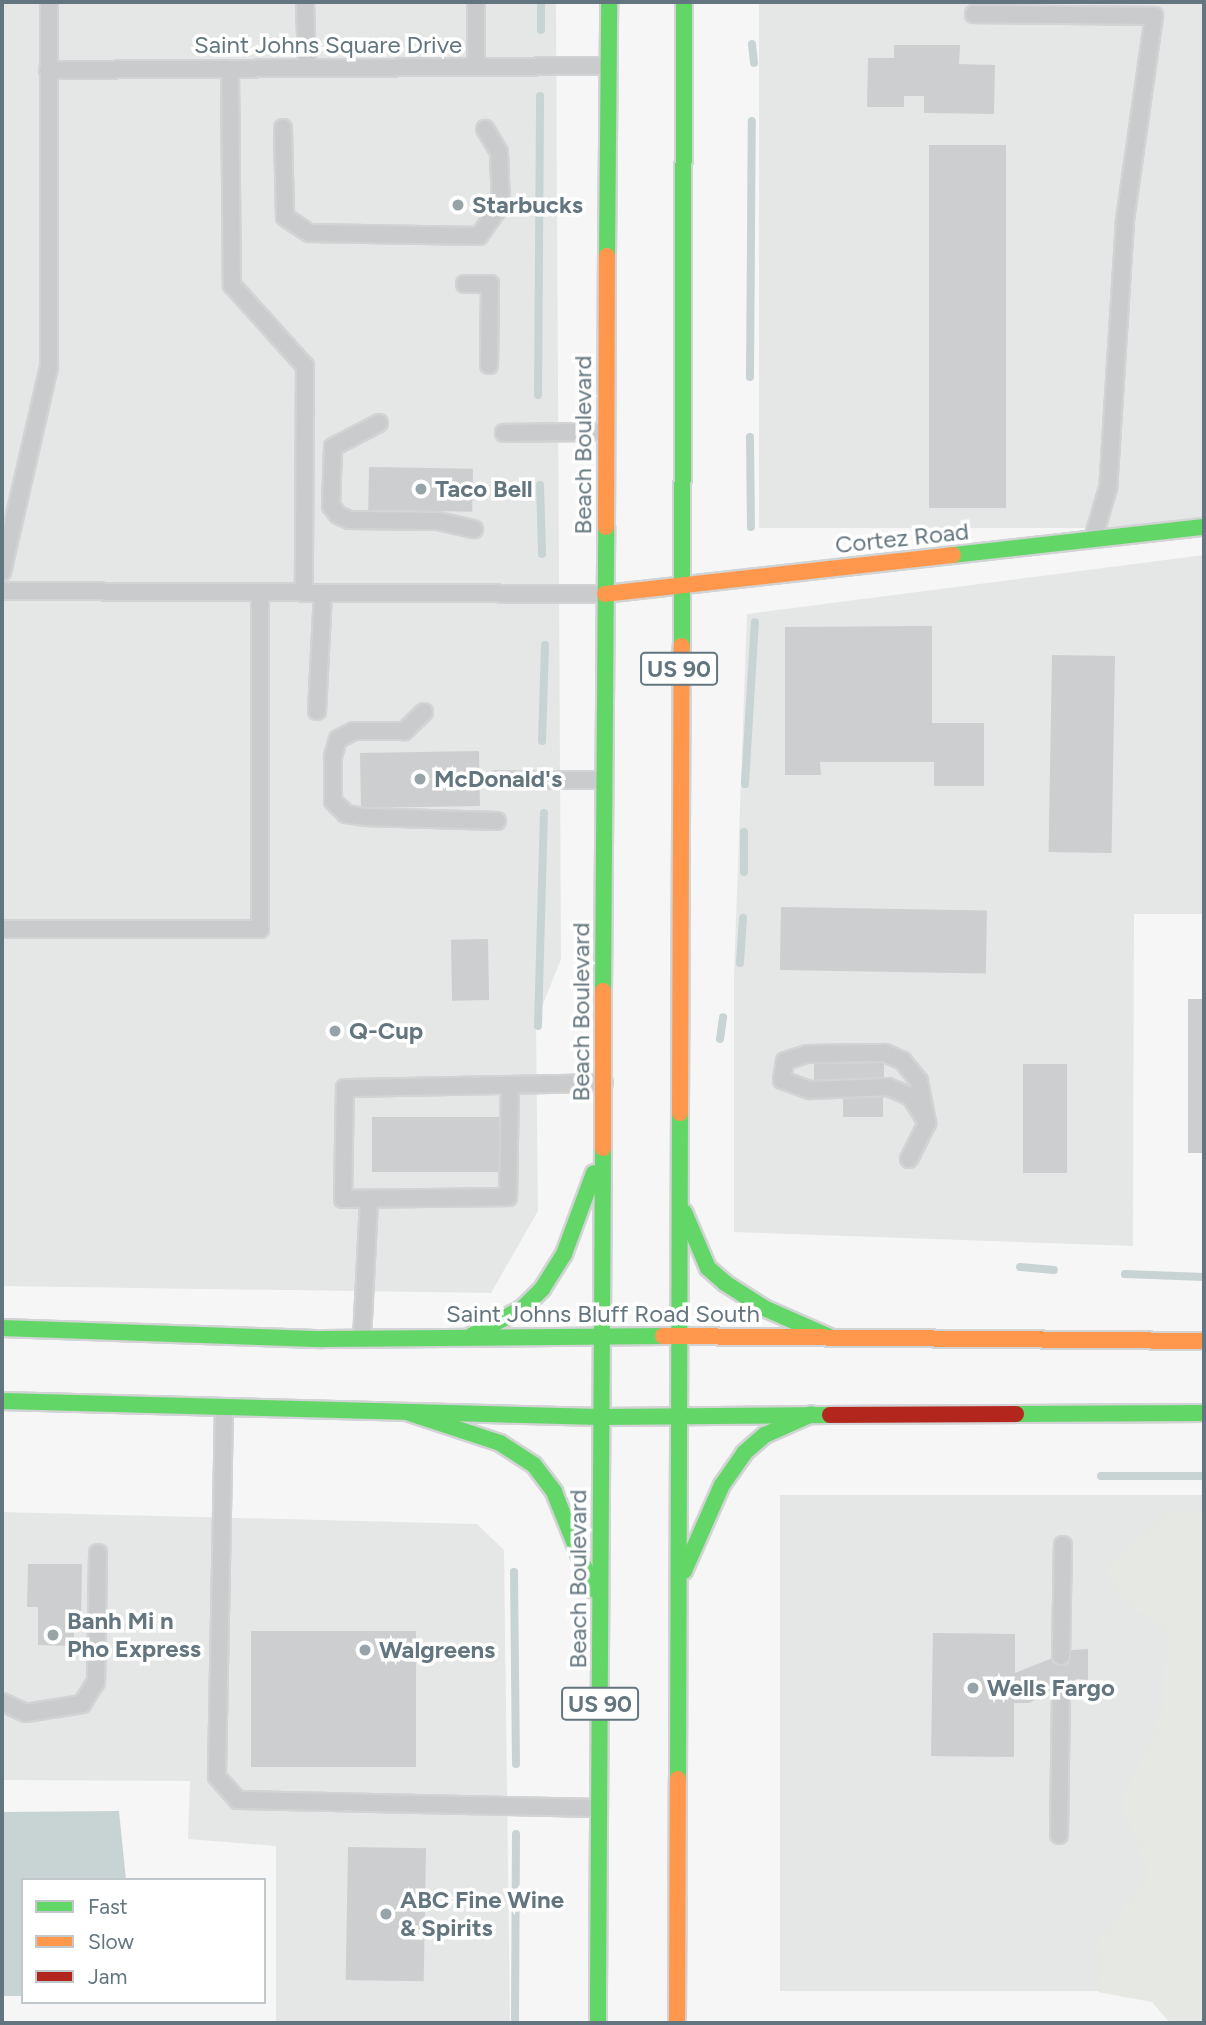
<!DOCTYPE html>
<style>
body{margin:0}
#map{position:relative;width:1206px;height:2025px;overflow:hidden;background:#f6f6f6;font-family:Figtree,sans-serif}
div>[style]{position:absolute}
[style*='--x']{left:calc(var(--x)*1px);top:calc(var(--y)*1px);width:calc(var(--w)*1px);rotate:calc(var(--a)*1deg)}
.built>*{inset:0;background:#e5e7e6;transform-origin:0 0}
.green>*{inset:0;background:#e6e8e3}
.water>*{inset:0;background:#c8d3d4}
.stream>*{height:8px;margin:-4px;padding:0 4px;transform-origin:4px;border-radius:4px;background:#c8d3d4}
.building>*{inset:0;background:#cccecf;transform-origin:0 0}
.roads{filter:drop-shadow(2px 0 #d2d3d4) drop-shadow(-2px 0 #d2d3d4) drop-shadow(0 2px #d2d3d4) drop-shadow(0 -2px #d2d3d4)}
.lane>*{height:16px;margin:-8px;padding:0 8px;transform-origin:8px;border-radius:8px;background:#c9cbcc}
.fast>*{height:16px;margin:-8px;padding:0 8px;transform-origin:8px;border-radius:8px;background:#63d668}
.slow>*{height:16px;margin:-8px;padding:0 8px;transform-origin:8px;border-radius:8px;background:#ff974d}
.jam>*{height:16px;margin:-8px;padding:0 8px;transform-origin:8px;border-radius:8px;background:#b3261e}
.dots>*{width:19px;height:19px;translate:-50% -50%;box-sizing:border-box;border:4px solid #fff;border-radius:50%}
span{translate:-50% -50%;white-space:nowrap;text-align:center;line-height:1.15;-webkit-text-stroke:7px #fff;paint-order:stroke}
.shield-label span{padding:2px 5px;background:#fff;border:2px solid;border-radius:5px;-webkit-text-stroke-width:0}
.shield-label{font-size:23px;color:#63767f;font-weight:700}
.street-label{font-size:24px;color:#63767f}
.poi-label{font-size:24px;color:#63767f;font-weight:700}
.left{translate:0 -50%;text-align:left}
.frame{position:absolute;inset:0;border:4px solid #63767f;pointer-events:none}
.legend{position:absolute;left:21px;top:1878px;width:245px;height:126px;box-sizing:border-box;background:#fff;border:2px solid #c1c8cc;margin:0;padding:9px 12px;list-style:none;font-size:21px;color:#63767f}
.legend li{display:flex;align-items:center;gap:14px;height:35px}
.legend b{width:35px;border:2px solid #c1c8cc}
</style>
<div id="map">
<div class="built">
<div style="clip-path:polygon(2px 2px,556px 2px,561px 959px,536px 1022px,538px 1211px,491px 1293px,2px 1286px)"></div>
<div style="left:759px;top:2px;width:445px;height:526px"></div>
<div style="clip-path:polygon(1204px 555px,1204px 914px,1134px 914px,1133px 1246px,734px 1232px,734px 974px,747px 614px)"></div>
<div style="left:1204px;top:1495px;width:496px;height:424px;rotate:90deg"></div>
<div style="clip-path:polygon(2px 1512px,477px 1524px,504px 1550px,510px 2023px,276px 2023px,276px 1846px,188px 1839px,190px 1781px,2px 1780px)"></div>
</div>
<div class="green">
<div style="clip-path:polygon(1168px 1511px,1204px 1511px,1204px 2023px,1170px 2023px,1152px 2002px,1098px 1992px,1097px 1944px,1149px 1874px,1122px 1803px,1165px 1705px,1167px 1632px,1115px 1593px,1107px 1566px)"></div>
</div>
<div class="water">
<div style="clip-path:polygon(119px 1811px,126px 1880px,23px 1880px,23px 1996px,2px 1996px,2px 1812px)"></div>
</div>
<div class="stream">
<div style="--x:541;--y:2;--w:28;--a:90"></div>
<div style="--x:752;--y:44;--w:19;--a:84"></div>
<div style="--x:750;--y:377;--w:256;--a:-89.6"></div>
<div style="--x:538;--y:395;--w:299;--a:-89.6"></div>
<div style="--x:750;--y:437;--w:90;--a:89.4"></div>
<div style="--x:540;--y:485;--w:69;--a:88.3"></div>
<div style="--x:542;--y:741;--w:96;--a:-88.2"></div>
<div style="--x:745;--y:784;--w:162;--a:-86.5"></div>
<div style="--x:744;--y:832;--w:40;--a:90"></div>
<div style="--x:740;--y:963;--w:45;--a:-86.2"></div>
<div style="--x:538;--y:1026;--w:213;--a:-88.4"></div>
<div style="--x:720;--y:1039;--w:22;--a:-82"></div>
<div style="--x:1020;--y:1267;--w:34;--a:5"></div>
<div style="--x:1125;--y:1274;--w:79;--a:2.2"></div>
<div style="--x:1101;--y:1476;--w:103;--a:0"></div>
<div style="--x:514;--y:1572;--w:192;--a:89.4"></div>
<div style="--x:515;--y:2023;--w:189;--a:-89.7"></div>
</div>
<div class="building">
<div style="clip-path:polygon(894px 45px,960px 45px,959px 64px,995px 65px,994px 114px,924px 113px,924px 96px,904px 96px,904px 107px,867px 107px,868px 58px,894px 58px)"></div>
<div style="left:929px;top:145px;width:77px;height:363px"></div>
<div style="left:369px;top:467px;width:104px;height:43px;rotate:1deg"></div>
<div style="clip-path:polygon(932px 626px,932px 723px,984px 723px,984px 786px,934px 786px,934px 762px,820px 762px,821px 775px,785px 775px,785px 627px)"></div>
<div style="left:1052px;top:655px;width:63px;height:197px;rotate:1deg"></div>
<div style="left:479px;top:751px;width:55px;height:119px;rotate:89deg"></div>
<div style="left:781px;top:907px;width:206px;height:63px;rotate:1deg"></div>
<div style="left:488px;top:939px;width:61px;height:37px;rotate:89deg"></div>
<div style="left:1188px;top:999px;width:16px;height:154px"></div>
<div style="left:884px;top:1060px;width:22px;height:70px;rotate:90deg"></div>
<div style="left:1023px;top:1064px;width:44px;height:109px"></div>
<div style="left:843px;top:1096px;width:40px;height:21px"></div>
<div style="left:499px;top:1117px;width:55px;height:127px;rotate:90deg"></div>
<div style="clip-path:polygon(28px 1564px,82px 1564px,81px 1616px,74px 1616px,74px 1646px,38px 1645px,38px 1607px,27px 1607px)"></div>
<div style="left:251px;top:1631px;width:165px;height:136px"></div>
<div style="clip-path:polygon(933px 1633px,1015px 1634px,1015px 1673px,1073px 1650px,1088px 1649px,1088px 1680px,1077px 1679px,1029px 1703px,1014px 1703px,1014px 1757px,931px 1756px)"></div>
<div style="left:348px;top:1847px;width:78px;height:133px;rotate:1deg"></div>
</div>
<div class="roads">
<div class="lane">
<div style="--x:305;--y:2;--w:66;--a:88.3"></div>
<div style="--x:476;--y:2;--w:65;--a:90"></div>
<div style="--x:974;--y:14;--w:180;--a:0.6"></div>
<div style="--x:1154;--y:16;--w:207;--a:98.1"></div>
<div style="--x:1125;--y:221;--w:268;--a:93.6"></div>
<div style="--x:1108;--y:488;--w:53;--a:106.4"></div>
<div style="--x:230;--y:69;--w:216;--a:89.5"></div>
<div style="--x:232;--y:285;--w:109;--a:48"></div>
<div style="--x:305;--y:366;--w:227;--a:90.3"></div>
<div style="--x:48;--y:70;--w:561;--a:-0.41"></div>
<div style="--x:283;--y:128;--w:89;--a:88.7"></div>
<div style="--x:285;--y:217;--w:29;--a:34"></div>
<div style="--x:309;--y:233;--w:170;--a:1"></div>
<div style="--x:479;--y:236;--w:38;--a:-55"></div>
<div style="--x:501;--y:205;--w:53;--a:-92.2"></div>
<div style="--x:499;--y:152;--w:27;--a:-121"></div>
<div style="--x:465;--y:284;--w:25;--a:0"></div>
<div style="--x:490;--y:284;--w:81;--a:90.7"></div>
<div style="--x:379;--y:423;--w:52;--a:152.4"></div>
<div style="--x:333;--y:447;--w:59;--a:91.9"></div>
<div style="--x:331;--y:506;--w:11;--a:52"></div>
<div style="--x:338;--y:515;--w:12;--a:24"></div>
<div style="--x:349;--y:520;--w:89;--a:0.6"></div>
<div style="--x:438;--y:521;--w:37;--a:13"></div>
<div style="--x:504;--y:433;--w:102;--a:-0.6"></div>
<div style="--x:2;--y:572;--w:210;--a:-77.1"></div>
<div style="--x:49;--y:367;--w:365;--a:-90"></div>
<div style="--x:2;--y:591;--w:603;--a:0.29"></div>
<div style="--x:317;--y:711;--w:118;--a:-87.1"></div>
<div style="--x:424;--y:712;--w:28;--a:136"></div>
<div style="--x:404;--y:731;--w:50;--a:180"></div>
<div style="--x:354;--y:731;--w:18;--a:153"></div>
<div style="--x:338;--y:739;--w:19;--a:106"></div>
<div style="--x:333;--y:757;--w:44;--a:90"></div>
<div style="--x:333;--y:801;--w:18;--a:45"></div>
<div style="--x:346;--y:814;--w:18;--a:9"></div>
<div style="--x:364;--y:817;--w:133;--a:1.7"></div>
<div style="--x:497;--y:780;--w:107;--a:0"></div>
<div style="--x:2;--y:929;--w:258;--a:0"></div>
<div style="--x:260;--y:929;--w:337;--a:-90"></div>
<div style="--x:510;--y:1085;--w:112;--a:91"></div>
<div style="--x:508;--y:1197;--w:165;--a:179.3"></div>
<div style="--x:343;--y:1199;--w:111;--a:-89"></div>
<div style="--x:345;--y:1088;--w:259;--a:-1.1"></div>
<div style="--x:909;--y:1159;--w:40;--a:-63.4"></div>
<div style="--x:927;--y:1123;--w:43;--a:-100.8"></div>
<div style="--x:919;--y:1081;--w:26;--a:-129"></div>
<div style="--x:903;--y:1061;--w:20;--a:-156"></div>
<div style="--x:885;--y:1053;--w:78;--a:179.3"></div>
<div style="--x:807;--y:1054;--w:23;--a:162"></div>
<div style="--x:785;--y:1061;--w:19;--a:99"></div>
<div style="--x:782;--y:1080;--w:30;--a:20"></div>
<div style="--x:810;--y:1090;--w:78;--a:-2.2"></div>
<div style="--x:888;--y:1087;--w:25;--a:23"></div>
<div style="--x:911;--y:1097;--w:31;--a:58"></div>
<div style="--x:362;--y:1339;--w:140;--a:-87.1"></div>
<div style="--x:224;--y:1408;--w:369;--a:91.1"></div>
<div style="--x:217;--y:1777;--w:31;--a:48"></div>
<div style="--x:238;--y:1800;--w:361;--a:1.3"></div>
<div style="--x:1061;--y:1656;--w:111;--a:-89"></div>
<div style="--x:2;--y:1702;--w:26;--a:25"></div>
<div style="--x:26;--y:1713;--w:57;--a:-9.1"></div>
<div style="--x:82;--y:1704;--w:26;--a:-58"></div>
<div style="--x:96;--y:1682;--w:129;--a:-89.1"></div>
<div style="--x:1059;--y:1835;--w:147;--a:-89.2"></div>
</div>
<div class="fast">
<div style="--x:607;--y:256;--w:254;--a:-89.5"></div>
<div style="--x:953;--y:555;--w:253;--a:-6.4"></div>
<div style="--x:682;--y:646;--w:644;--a:-89.82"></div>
<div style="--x:603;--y:991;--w:464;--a:-89.6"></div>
<div style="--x:684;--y:1212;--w:61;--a:66.8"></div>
<div style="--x:708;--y:1268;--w:23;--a:41"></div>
<div style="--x:725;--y:1283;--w:46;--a:32.7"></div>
<div style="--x:764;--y:1308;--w:74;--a:23.8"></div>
<div style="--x:2;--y:1328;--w:321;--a:2"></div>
<div style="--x:323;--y:1339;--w:340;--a:-0.5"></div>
<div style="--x:471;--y:1336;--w:59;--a:-28.3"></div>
<div style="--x:523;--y:1308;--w:27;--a:-45"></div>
<div style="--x:542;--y:1289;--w:41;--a:-57.8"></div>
<div style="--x:564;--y:1254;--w:86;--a:-69.7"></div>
<div style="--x:2;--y:1401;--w:599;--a:1.53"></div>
<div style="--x:601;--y:1417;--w:229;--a:-0.5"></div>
<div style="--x:409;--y:1413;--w:96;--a:18.2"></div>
<div style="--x:500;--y:1443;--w:40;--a:32.9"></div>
<div style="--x:534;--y:1465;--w:34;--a:53"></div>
<div style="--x:554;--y:1492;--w:105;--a:68.1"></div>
<div style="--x:1016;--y:1414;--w:188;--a:-0.3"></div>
<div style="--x:684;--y:1571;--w:94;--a:-66.2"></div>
<div style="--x:722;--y:1485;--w:39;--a:-55"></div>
<div style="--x:744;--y:1453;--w:28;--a:-41"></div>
<div style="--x:765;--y:1435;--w:51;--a:-24.1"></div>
<div style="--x:678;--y:1779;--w:666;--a:-89.83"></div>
<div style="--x:598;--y:1991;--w:32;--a:90"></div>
<div style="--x:598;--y:1991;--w:843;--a:-89.66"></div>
</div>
<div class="slow">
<div style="--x:606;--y:527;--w:271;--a:-89.8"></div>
<div style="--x:605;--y:594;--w:350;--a:-6.4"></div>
<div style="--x:603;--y:991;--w:157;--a:90"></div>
<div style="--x:680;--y:1113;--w:467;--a:-89.8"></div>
<div style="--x:663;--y:1336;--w:541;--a:0.53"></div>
<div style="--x:677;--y:2023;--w:244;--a:-89.8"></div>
</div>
<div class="jam">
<div style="--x:830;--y:1415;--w:186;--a:-0.3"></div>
</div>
</div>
<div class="dots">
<div style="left:458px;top:205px;background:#96a3a9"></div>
<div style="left:421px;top:489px;background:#96a3a9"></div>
<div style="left:420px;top:779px;background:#96a3a9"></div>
<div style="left:335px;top:1031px;background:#96a3a9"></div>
<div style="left:53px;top:1635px;background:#96a3a9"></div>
<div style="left:365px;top:1650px;background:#96a3a9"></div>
<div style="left:973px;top:1688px;background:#96a3a9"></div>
<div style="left:386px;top:1914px;background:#96a3a9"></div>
</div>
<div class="shield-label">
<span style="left:679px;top:669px">US 90</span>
<span style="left:600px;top:1704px">US 90</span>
</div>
<div class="street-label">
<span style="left:328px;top:45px">Saint Johns Square Drive</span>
<span style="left:583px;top:445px;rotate:-90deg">Beach Boulevard</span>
<span style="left:902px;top:538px;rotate:-6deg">Cortez Road</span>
<span style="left:581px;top:1012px;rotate:-90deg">Beach Boulevard</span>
<span style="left:603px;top:1314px">Saint Johns Bluff Road South</span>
<span style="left:578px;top:1579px;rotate:-90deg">Beach Boulevard</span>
</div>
<div class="poi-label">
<span class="left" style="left:472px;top:205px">Starbucks</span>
<span class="left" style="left:435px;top:489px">Taco Bell</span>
<span class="left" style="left:434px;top:779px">McDonald's</span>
<span class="left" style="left:349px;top:1031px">Q-Cup</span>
<span class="left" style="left:67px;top:1635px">Banh Mi n<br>Pho Express</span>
<span class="left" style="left:379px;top:1650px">Walgreens</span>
<span class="left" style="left:987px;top:1688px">Wells Fargo</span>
<span class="left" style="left:400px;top:1914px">ABC Fine Wine<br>&amp; Spirits</span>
</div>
<div class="frame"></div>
<ul class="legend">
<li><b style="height:9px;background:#63d668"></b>Fast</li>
<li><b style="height:9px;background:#ff974d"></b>Slow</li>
<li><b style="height:9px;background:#b3261e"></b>Jam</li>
</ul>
</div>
